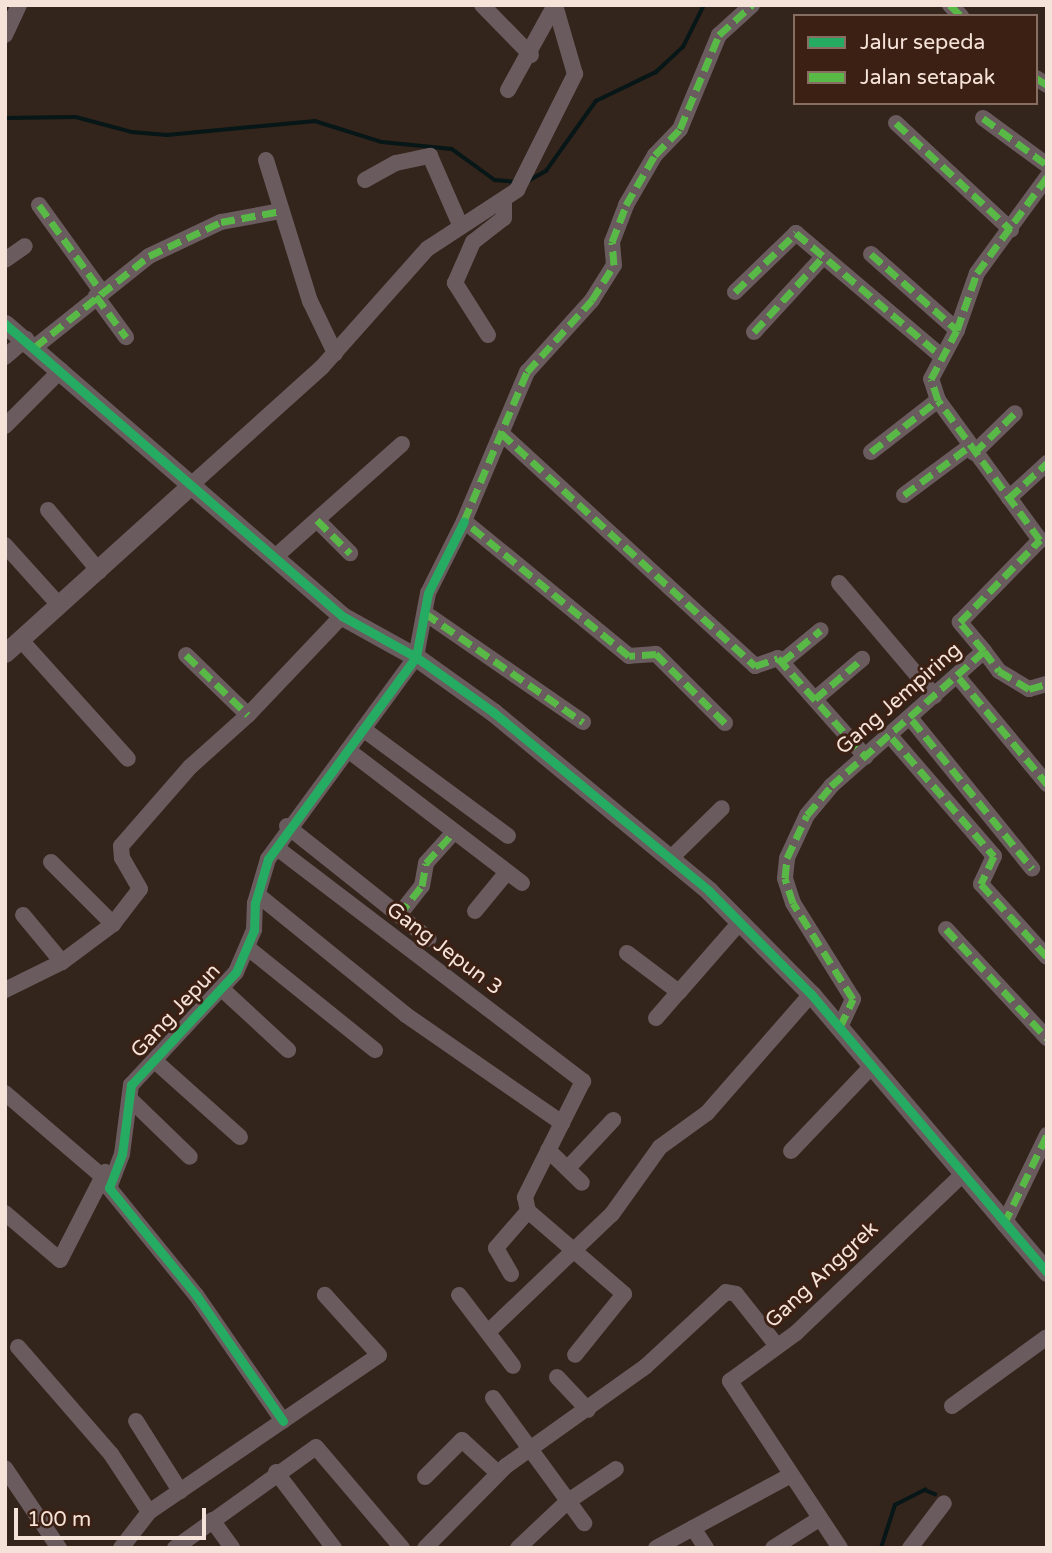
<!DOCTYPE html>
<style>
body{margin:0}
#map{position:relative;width:1052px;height:1553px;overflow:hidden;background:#33241c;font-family:"Varela Round",sans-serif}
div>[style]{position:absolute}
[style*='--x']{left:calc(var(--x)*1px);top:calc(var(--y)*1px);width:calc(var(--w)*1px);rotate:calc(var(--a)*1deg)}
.stream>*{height:3.5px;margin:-1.75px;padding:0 1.75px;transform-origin:1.75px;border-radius:1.75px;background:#071616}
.minor>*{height:16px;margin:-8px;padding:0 8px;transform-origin:8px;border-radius:8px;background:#6a5c5e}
.tertiary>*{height:19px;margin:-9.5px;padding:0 9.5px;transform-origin:9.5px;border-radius:9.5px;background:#6a5c5e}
.quiet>*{height:7px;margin-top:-3.5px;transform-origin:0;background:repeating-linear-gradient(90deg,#58b947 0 14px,transparent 0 21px)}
.cycleway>*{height:9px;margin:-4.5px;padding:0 4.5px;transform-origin:4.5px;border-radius:4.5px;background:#26ab63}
span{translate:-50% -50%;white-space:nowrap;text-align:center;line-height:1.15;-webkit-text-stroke:6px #3c2013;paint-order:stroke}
.street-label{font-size:21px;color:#f5e2d9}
.frame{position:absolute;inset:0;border:7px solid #f5e2d9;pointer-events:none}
.legend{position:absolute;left:793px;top:14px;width:245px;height:91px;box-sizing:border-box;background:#3c2013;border:2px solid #866e62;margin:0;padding:9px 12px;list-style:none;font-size:21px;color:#f5e2d9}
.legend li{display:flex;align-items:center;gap:14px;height:35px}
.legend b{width:35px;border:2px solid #866e62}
.scale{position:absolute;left:14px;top:1508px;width:192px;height:32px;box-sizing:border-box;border:4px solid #f5e2d9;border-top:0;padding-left:9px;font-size:21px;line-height:24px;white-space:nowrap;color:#f5e2d9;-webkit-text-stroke:5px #3c2013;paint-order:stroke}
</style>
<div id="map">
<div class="stream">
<div style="--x:5;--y:118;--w:71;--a:-0.8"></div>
<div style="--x:76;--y:117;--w:58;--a:15"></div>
<div style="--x:132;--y:132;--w:35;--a:5"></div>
<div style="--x:167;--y:135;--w:149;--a:-5.4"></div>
<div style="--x:315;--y:121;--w:70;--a:17.4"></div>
<div style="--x:382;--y:142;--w:70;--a:5.7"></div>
<div style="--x:452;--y:149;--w:53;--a:35.8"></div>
<div style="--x:495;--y:180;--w:22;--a:5"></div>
<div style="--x:528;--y:181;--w:21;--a:-29"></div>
<div style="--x:546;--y:171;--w:86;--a:-54.5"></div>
<div style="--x:596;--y:101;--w:67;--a:-25.8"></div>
<div style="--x:656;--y:72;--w:37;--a:-43"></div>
<div style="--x:683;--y:47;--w:47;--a:-63.4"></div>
<div style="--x:881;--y:1548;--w:45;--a:-72"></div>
<div style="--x:895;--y:1505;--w:34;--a:-27"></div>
<div style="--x:925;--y:1490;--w:11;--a:22"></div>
</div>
<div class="minor">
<div style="--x:482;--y:5;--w:70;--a:45.6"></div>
<div style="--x:950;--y:5;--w:16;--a:45"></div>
<div style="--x:5;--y:35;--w:33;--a:-65"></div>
<div style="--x:1036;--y:78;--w:13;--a:32"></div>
<div style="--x:508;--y:90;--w:97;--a:-61.1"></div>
<div style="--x:983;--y:118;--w:79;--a:36.3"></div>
<div style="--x:896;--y:123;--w:157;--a:42.9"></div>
<div style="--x:266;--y:160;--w:148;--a:72.7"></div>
<div style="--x:310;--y:301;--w:58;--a:64.3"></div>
<div style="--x:365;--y:180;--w:35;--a:-29"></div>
<div style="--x:396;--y:163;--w:35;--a:-12"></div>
<div style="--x:430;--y:156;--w:77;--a:66.4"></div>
<div style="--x:39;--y:205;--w:106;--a:54.2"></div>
<div style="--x:871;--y:254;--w:115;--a:41.5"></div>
<div style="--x:5;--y:260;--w:24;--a:-35"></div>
<div style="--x:735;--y:292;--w:85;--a:-44"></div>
<div style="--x:796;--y:233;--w:192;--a:40.3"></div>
<div style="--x:96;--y:296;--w:51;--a:53.8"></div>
<div style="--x:754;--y:332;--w:100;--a:-47.4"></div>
<div style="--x:488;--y:335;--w:62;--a:-122.4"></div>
<div style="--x:455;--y:283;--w:45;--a:-66.3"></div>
<div style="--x:473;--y:242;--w:39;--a:-38"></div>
<div style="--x:504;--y:218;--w:15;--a:-90"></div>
<div style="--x:35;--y:347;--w:146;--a:-38.6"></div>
<div style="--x:149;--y:256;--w:80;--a:-25.3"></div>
<div style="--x:221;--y:222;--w:61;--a:-10.4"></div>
<div style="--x:5;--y:357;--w:28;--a:-41"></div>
<div style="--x:5;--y:426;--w:79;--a:-45"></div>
<div style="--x:501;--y:433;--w:345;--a:42.5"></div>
<div style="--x:755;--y:666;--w:24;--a:-19"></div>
<div style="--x:778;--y:658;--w:132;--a:48.4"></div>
<div style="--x:871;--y:452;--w:85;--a:-37.8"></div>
<div style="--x:974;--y:453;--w:57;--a:-44.3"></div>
<div style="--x:191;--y:485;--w:176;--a:-42"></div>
<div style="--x:322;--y:367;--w:158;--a:-48.3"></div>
<div style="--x:427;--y:249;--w:108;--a:-33.2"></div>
<div style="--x:517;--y:190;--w:130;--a:-63.4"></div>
<div style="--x:575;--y:74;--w:72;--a:-106.2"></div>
<div style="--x:904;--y:495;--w:82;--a:-36.6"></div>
<div style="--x:1009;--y:498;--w:52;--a:-42.6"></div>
<div style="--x:48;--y:510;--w:80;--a:50.1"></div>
<div style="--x:317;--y:520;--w:47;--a:45"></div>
<div style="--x:5;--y:545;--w:81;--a:48"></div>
<div style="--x:275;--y:557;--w:170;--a:-41.7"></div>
<div style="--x:839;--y:583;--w:148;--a:49.7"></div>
<div style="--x:425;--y:613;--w:192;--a:34.6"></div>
<div style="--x:20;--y:639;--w:161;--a:48"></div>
<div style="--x:984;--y:651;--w:25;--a:53"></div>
<div style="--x:999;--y:671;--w:35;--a:31"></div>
<div style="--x:1029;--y:689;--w:19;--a:-16"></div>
<div style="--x:186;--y:655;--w:86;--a:44.1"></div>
<div style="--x:782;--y:662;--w:50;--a:-39.4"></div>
<div style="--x:959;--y:678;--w:138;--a:50.3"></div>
<div style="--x:815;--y:699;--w:62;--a:-40.4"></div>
<div style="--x:912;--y:720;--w:191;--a:51"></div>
<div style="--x:725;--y:723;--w:98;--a:-135"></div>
<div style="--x:656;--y:654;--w:27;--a:176"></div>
<div style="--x:629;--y:656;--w:213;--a:-140.7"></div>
<div style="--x:464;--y:521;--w:162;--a:-67.1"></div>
<div style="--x:527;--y:372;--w:97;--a:-47.9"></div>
<div style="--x:592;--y:300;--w:41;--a:-57.8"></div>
<div style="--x:614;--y:265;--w:23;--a:-95"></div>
<div style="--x:612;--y:242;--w:40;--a:-69"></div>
<div style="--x:626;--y:205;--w:58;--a:-59.9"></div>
<div style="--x:655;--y:155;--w:36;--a:-46"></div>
<div style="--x:680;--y:129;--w:102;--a:-67.5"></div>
<div style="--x:719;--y:35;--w:45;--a:-42.3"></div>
<div style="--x:363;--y:729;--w:180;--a:36.4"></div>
<div style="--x:892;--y:738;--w:156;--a:49.2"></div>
<div style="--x:994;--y:856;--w:31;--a:115"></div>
<div style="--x:981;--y:884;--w:98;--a:47.9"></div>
<div style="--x:348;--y:750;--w:219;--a:37.4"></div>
<div style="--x:287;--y:826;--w:181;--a:38.5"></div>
<div style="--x:277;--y:848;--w:385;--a:37.3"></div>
<div style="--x:583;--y:1081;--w:130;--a:116.6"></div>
<div style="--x:525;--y:1197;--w:14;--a:78"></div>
<div style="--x:528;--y:1211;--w:127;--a:40.8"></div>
<div style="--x:624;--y:1294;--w:78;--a:128.8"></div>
<div style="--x:671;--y:858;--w:71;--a:-44.4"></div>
<div style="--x:51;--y:862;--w:88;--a:45"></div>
<div style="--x:258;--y:895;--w:191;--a:39"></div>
<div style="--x:406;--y:1015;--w:190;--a:34.7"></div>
<div style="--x:475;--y:911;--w:50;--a:-50.6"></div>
<div style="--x:23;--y:915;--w:61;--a:50.3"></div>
<div style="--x:399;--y:915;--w:37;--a:-52"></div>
<div style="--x:422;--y:886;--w:23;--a:-80"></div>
<div style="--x:426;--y:863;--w:39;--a:-48"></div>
<div style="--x:946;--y:929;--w:149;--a:47.2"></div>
<div style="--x:248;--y:948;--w:163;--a:38.8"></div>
<div style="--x:627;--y:953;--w:65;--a:36.9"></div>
<div style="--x:679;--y:992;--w:94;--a:-48.9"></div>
<div style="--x:222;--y:989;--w:90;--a:42.7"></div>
<div style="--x:5;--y:990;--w:64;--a:-26.2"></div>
<div style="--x:62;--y:962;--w:64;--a:-36.7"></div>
<div style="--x:113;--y:924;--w:44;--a:-52.4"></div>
<div style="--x:140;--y:889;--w:36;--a:-120"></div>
<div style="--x:122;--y:858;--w:12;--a:-95"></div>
<div style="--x:121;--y:846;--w:105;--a:-48.9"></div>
<div style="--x:190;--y:767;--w:78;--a:-41.9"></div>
<div style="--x:248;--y:715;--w:137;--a:-46.5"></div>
<div style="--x:656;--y:1018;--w:35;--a:-49"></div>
<div style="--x:840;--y:1027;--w:31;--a:-65"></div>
<div style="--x:853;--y:999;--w:113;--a:-122"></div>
<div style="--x:793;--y:903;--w:26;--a:-108"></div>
<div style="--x:785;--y:878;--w:20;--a:-84"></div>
<div style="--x:787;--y:858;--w:47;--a:-65.1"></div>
<div style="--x:807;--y:815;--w:38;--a:-50"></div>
<div style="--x:831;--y:786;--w:204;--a:-41.4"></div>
<div style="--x:984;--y:651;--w:38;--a:-130"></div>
<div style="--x:960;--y:622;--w:115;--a:-45.7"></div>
<div style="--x:1040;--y:540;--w:173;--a:-126.1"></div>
<div style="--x:938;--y:400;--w:22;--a:-108"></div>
<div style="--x:931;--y:379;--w:55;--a:-62"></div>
<div style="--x:957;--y:330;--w:60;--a:-70.7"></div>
<div style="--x:977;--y:273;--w:119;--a:-53.9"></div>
<div style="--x:155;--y:1061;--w:114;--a:41.8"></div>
<div style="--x:5;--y:1093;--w:129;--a:40.6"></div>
<div style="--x:130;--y:1099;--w:83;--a:44"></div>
<div style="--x:548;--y:1150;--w:47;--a:44.1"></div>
<div style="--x:791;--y:1151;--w:117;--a:-46.4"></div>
<div style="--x:568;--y:1168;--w:66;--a:-46.8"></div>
<div style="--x:5;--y:1213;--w:72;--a:40.5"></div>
<div style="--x:60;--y:1260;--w:99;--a:-62.9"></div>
<div style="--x:1004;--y:1224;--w:99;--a:-64.2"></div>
<div style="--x:511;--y:1274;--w:30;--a:-120"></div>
<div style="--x:496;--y:1248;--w:49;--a:-49.1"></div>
<div style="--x:459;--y:1295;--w:89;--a:52.7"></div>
<div style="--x:488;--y:1332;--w:171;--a:-43.6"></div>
<div style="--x:612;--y:1214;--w:82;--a:-54.4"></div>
<div style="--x:660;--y:1147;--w:58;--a:-35.9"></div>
<div style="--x:707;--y:1113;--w:158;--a:-48.8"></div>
<div style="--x:18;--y:1347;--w:142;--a:49"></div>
<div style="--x:111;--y:1454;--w:69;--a:56.8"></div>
<div style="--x:557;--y:1377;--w:45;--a:46.8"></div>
<div style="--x:493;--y:1398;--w:155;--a:53.9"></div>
<div style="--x:952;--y:1406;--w:117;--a:-36"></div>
<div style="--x:136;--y:1421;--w:83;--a:57.8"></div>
<div style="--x:283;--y:1421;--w:153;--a:-124.6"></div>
<div style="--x:196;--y:1295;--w:138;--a:-129.1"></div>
<div style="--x:109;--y:1188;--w:36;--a:-69"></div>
<div style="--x:122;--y:1154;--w:70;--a:-82.6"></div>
<div style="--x:131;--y:1085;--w:154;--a:-47.1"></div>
<div style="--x:236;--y:972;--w:46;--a:-66.8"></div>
<div style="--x:254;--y:930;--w:27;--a:-88"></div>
<div style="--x:255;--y:903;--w:46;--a:-73.5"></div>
<div style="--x:268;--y:859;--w:250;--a:-53.8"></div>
<div style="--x:416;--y:657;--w:65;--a:-79.4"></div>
<div style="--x:428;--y:593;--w:80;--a:-63.4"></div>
<div style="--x:5;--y:1468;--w:97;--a:56"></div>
<div style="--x:276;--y:1472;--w:96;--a:52.7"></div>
<div style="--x:425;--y:1477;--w:52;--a:-45"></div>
<div style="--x:462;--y:1440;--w:49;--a:42.5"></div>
<div style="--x:212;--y:1520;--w:34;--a:54"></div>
<div style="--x:693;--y:1528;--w:24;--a:57"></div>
<div style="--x:121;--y:1548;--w:46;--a:-52.1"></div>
<div style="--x:149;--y:1512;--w:278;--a:-34.3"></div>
<div style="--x:379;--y:1355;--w:81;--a:-132"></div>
<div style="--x:175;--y:1548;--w:173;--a:-35.6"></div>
<div style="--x:316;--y:1447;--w:133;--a:49.6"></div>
<div style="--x:425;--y:1548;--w:115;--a:-45.4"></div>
<div style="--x:506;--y:1466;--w:171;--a:-35.5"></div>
<div style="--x:645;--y:1367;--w:110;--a:-42.8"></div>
<div style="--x:726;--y:1292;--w:10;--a:11"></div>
<div style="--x:736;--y:1294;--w:66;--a:51.7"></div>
<div style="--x:518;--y:1548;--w:67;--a:-43.2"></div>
<div style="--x:567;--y:1502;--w:59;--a:-34"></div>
<div style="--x:656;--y:1548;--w:151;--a:-28.4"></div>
<div style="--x:773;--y:1548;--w:54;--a:-32.2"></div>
<div style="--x:840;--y:1548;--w:200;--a:-123.4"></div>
<div style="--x:730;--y:1381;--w:82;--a:-36"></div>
<div style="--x:796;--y:1333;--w:231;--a:-43.6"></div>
<div style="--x:910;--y:1548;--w:56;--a:-52.9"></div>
</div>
<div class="tertiary">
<div style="--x:5;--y:324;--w:446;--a:40.9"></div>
<div style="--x:342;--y:616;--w:85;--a:29"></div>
<div style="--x:416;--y:657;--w:95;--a:35.5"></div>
<div style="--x:493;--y:712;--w:281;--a:39.6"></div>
<div style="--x:709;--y:891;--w:145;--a:45.3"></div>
<div style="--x:811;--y:994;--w:365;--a:49.7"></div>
<div style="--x:5;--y:653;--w:251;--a:-42.1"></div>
</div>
<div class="quiet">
<div style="--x:950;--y:5;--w:16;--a:45"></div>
<div style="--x:1036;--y:78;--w:13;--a:32"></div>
<div style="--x:983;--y:118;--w:79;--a:36.3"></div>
<div style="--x:896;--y:123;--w:157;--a:42.9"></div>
<div style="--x:39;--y:205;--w:106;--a:54.2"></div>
<div style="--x:871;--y:254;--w:115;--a:41.5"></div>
<div style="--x:735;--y:292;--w:85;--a:-44"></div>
<div style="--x:796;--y:233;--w:192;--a:40.3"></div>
<div style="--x:96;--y:296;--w:51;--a:53.8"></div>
<div style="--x:754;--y:332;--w:100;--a:-47.4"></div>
<div style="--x:35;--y:347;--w:146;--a:-38.6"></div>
<div style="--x:149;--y:256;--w:80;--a:-25.3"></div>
<div style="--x:221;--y:222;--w:61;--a:-10.4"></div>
<div style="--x:501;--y:433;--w:345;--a:42.5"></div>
<div style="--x:755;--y:666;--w:24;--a:-19"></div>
<div style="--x:778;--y:658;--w:132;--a:48.4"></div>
<div style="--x:871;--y:452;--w:85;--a:-37.8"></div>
<div style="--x:974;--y:453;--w:57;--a:-44.3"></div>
<div style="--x:904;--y:495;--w:82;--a:-36.6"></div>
<div style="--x:1009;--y:498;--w:52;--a:-42.6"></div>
<div style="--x:317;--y:520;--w:47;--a:45"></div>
<div style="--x:425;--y:613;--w:192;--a:34.6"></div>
<div style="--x:984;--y:651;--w:25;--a:53"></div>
<div style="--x:999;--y:671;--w:35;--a:31"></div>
<div style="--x:1029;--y:689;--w:19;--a:-16"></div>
<div style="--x:186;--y:655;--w:86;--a:44.1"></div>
<div style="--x:782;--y:662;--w:50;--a:-39.4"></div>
<div style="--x:959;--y:678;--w:138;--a:50.3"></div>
<div style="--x:815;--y:699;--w:62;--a:-40.4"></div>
<div style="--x:912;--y:720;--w:191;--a:51"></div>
<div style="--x:725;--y:723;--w:98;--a:-135"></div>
<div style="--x:656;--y:654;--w:27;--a:176"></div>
<div style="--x:629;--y:656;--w:213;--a:-140.7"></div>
<div style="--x:464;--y:521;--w:162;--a:-67.1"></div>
<div style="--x:527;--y:372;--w:97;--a:-47.9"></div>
<div style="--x:592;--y:300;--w:41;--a:-57.8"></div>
<div style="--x:614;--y:265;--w:23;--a:-95"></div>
<div style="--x:612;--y:242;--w:40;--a:-69"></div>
<div style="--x:626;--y:205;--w:58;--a:-59.9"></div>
<div style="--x:655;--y:155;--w:36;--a:-46"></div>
<div style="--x:680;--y:129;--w:102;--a:-67.5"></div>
<div style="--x:719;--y:35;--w:45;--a:-42.3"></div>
<div style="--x:892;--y:738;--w:156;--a:49.2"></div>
<div style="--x:994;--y:856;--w:31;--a:115"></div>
<div style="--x:981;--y:884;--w:98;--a:47.9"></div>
<div style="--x:399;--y:915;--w:37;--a:-52"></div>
<div style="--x:422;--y:886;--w:23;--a:-80"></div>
<div style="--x:426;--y:863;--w:39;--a:-48"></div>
<div style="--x:946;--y:929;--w:149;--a:47.2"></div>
<div style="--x:840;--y:1027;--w:31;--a:-65"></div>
<div style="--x:853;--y:999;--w:113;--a:-122"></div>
<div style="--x:793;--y:903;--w:26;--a:-108"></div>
<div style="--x:785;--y:878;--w:20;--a:-84"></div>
<div style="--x:787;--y:858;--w:47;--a:-65.1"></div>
<div style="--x:807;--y:815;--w:38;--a:-50"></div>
<div style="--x:831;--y:786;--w:204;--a:-41.4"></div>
<div style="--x:984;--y:651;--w:38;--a:-130"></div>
<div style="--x:960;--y:622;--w:115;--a:-45.7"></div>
<div style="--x:1040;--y:540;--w:173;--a:-126.1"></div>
<div style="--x:938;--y:400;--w:22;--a:-108"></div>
<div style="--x:931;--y:379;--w:55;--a:-62"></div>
<div style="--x:957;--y:330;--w:60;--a:-70.7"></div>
<div style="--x:977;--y:273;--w:119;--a:-53.9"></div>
<div style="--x:1004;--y:1224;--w:99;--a:-64.2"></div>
</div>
<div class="cycleway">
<div style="--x:5;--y:324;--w:446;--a:40.9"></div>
<div style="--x:342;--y:616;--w:85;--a:29"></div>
<div style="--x:416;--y:657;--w:95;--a:35.5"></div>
<div style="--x:493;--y:712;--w:281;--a:39.6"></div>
<div style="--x:709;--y:891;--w:145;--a:45.3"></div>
<div style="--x:811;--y:994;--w:365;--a:49.7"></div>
<div style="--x:283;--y:1421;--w:153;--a:-124.6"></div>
<div style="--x:196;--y:1295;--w:138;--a:-129.1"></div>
<div style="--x:109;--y:1188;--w:36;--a:-69"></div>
<div style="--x:122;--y:1154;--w:70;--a:-82.6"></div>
<div style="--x:131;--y:1085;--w:154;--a:-47.1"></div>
<div style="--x:236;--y:972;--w:46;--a:-66.8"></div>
<div style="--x:254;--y:930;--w:27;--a:-88"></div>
<div style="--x:255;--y:903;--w:46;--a:-73.5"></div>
<div style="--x:268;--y:859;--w:250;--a:-53.8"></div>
<div style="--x:416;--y:657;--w:65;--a:-79.4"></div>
<div style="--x:428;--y:593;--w:80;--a:-63.4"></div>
</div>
<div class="street-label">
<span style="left:899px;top:699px;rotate:-41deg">Gang Jempiring</span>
<span style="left:444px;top:949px;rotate:37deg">Gang Jepun 3</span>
<span style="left:176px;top:1011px;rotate:-47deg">Gang Jepun</span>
<span style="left:822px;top:1275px;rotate:-43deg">Gang Anggrek</span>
</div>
<div class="frame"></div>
<ul class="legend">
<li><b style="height:9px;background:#26ab63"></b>Jalur sepeda</li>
<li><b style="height:9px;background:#58b947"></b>Jalan setapak</li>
</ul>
<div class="scale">100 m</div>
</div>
